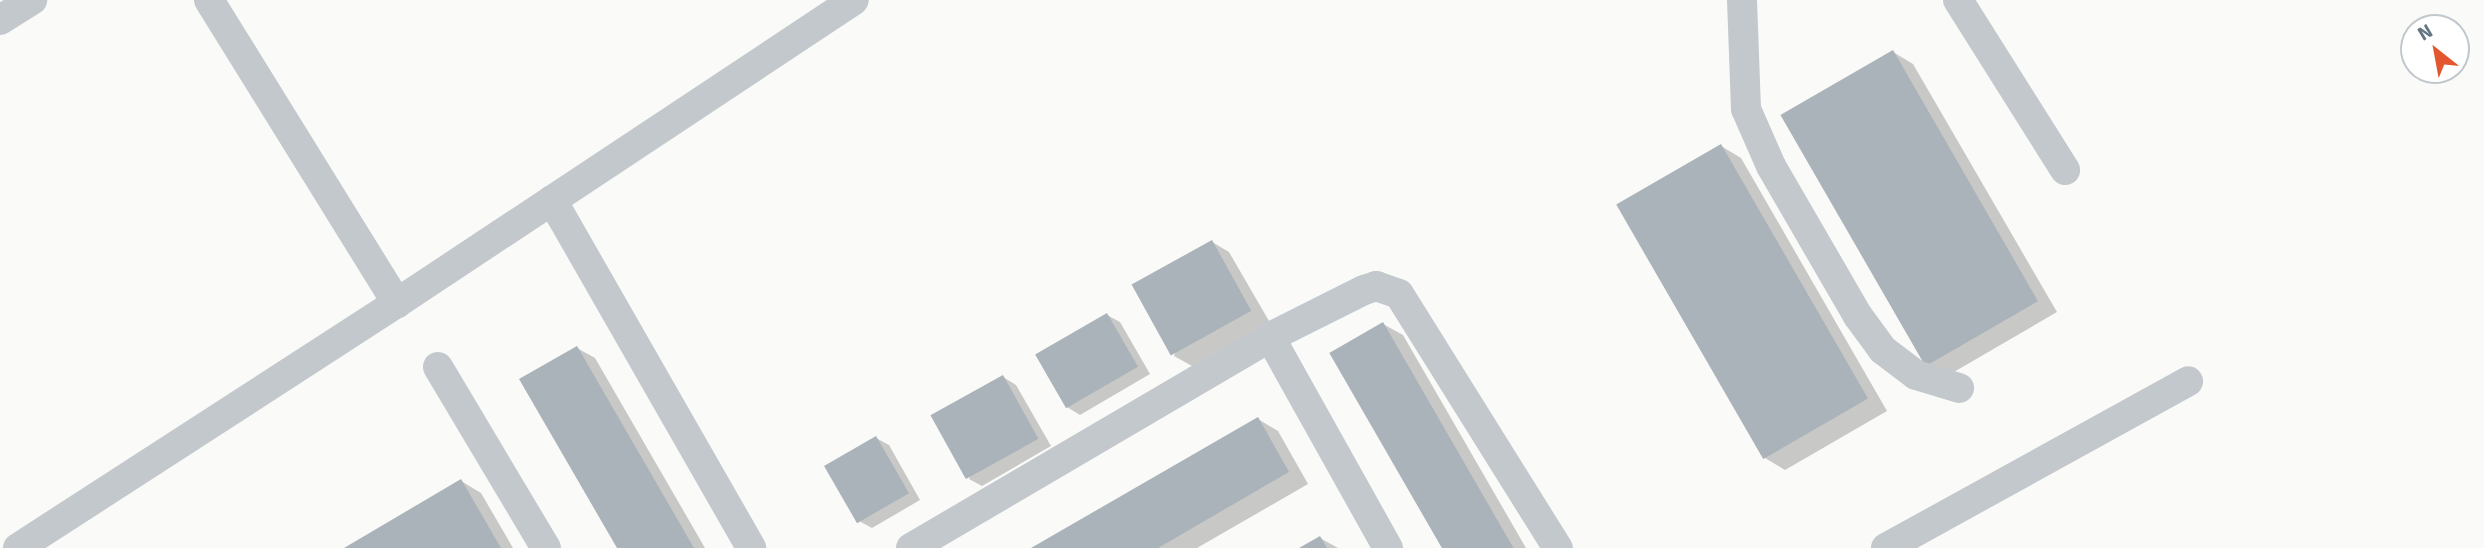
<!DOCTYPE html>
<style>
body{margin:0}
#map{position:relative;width:2484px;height:548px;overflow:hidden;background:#fafaf8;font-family:Signika,sans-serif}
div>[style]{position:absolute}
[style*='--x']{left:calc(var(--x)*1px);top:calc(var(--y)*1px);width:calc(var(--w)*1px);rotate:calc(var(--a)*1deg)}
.shadow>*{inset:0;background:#0003}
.building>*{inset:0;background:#aab3b9;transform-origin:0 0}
.street>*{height:30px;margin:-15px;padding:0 15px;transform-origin:15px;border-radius:15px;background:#c3c8cc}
span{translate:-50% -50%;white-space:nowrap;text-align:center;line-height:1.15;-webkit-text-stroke:7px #fff;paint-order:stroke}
.north{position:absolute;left:2400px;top:14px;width:70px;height:70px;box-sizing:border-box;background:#fff;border:2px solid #c1c8cd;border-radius:50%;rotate:329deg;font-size:19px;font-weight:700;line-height:28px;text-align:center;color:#657683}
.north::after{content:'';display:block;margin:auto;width:24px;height:32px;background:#e4572e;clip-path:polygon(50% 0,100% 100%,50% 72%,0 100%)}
</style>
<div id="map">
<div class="shadow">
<div style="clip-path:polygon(1893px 52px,1913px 64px,2057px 312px,1947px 376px,1927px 365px)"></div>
<div style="clip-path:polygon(1721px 146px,1741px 158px,1887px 411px,1785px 470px,1765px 458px)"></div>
<div style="clip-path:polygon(1212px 242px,1229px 252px,1269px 321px,1192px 366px,1174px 356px)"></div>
<div style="clip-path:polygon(1107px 315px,1120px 322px,1150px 374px,1080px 415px,1067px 407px)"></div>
<div style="clip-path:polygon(1383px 324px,1403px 335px,1526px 548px,1444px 548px)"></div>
<div style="clip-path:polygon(577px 348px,595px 358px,705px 548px,619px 548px)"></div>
<div style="clip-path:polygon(1003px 377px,1016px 385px,1051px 446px,982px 486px,969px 479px)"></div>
<div style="clip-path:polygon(1258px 419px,1278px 431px,1308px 484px,1197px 548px,1035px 548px)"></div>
<div style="clip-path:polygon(876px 438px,889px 445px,920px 500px,872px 528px,859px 521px)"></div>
<div style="clip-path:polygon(461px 481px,481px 493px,513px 548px,347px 548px)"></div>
<div style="clip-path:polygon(1320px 538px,1338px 548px,1303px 548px)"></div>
</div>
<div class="building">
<div style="left:1893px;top:50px;width:290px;height:130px;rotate:60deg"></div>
<div style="left:1721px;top:144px;width:294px;height:121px;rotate:60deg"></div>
<div style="left:1212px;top:240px;width:81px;height:92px;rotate:61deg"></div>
<div style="left:1107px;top:313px;width:62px;height:83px;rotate:60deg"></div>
<div style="left:1383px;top:322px;width:261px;height:62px;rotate:60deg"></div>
<div style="clip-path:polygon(577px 346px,694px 548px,617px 548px,519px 379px)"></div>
<div style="left:1003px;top:375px;width:73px;height:83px;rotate:61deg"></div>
<div style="clip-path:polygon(1258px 417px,1289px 472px,1158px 548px,1031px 548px)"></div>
<div style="left:876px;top:436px;width:66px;height:60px;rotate:60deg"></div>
<div style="clip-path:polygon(461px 479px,501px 548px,344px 548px)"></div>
<div style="clip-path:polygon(1320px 536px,1327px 548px,1299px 548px)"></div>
</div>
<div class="street">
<div style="--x:209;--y:0;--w:357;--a:58.2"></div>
<div style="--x:397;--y:303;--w:548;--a:-33.55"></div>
<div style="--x:1742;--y:0;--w:109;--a:87.9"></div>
<div style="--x:1746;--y:109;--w:62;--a:66.3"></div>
<div style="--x:1771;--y:166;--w:173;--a:59.9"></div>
<div style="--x:1858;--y:316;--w:42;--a:53.7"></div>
<div style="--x:1883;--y:350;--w:41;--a:37.1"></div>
<div style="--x:1916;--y:375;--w:45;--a:16.8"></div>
<div style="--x:1958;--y:0;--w:201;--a:57.8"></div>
<div style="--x:0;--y:20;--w:38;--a:-32"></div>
<div style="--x:552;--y:200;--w:401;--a:60.2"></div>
<div style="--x:1270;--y:337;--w:105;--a:-26.6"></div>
<div style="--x:1364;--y:290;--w:13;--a:-18"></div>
<div style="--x:1376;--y:286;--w:24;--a:19"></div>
<div style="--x:1399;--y:294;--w:300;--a:58"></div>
<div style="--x:438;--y:367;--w:211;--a:59.2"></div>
<div style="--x:18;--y:548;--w:451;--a:-32.9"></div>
<div style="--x:911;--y:548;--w:416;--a:-30.4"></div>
<div style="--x:1270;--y:337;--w:242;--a:60.8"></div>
<div style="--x:1886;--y:548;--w:345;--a:-28.9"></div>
</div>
<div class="north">N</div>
</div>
